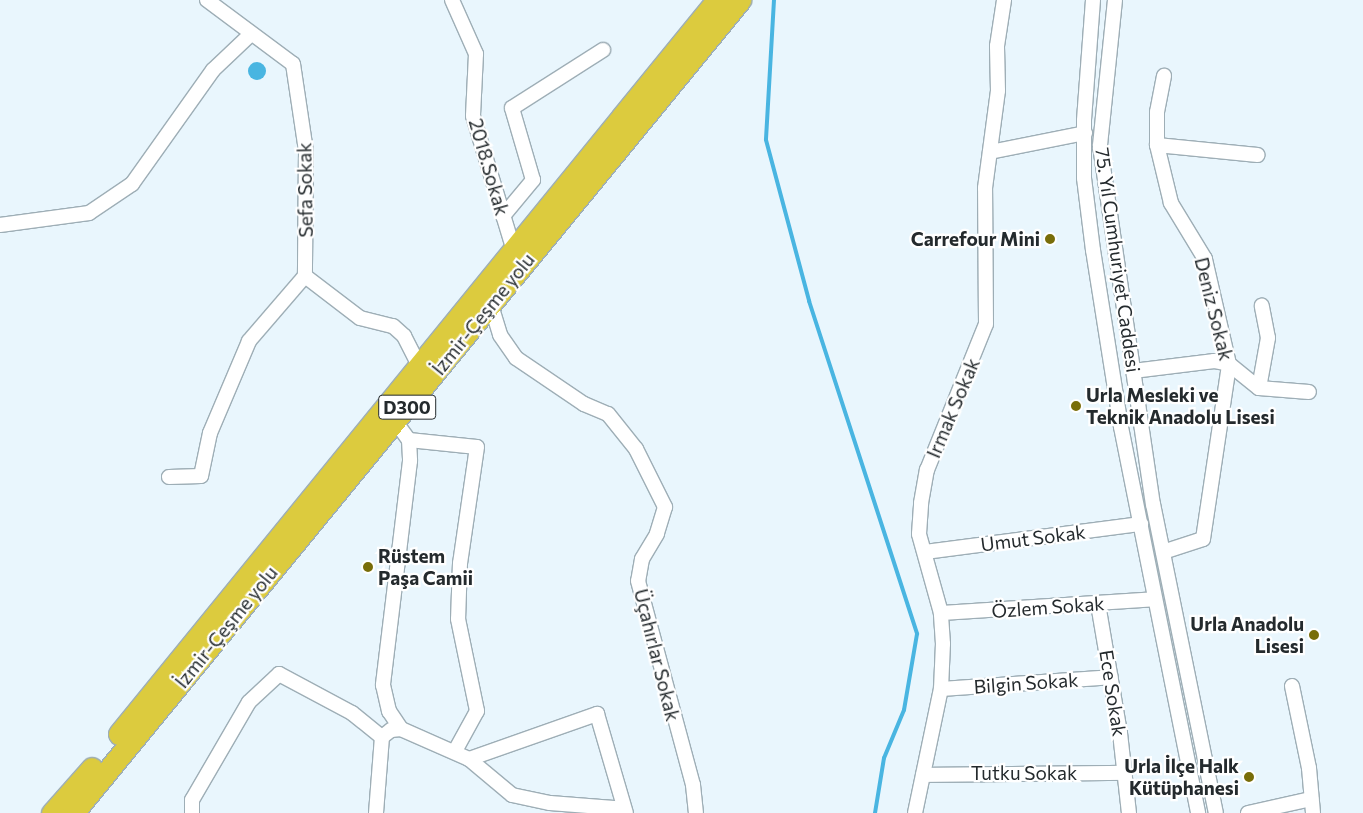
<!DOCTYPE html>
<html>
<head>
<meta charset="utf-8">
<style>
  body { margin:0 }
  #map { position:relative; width:1363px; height:813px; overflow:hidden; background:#e9f6fd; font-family:Commissioner,sans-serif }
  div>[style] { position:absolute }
  .water>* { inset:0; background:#49b5e1 }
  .round { border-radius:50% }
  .stream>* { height:4px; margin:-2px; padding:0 2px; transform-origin:2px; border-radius:2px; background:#49b5e1 }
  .roads { filter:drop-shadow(1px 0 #9eaeb6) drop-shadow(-1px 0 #9eaeb6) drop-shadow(0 1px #9eaeb6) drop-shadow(0 -1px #9eaeb6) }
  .minor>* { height:14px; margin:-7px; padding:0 7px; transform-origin:7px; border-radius:7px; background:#fff }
  .highway>* { height:21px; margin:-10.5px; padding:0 10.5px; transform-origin:10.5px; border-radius:10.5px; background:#dccb3e }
  .dots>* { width:14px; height:14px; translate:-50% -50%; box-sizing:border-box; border:2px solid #fff; border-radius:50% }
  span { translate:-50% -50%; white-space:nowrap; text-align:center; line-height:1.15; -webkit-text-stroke:4.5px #fff; paint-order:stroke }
  .shield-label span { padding:1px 4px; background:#fff; border:1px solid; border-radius:4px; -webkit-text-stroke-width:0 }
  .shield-label { font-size:18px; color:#242a2d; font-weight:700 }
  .street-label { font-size:19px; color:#242a2d }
  .poi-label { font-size:19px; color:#242a2d; font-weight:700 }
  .right { translate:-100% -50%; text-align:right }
  .left { translate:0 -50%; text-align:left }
</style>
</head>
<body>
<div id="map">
  <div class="water">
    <div class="round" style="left:248px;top:62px;width:18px;height:18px"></div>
  </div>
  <div class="stream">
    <div style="left:774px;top:0;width:140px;rotate:93.3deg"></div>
    <div style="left:766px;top:140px;width:167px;rotate:75deg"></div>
    <div style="left:809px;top:301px;width:350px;rotate:72deg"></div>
    <div style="left:917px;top:634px;width:77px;rotate:99.7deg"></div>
    <div style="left:904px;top:710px;width:52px;rotate:112.6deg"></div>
    <div style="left:884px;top:758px;width:56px;rotate:99.3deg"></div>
  </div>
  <div class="roads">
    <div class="minor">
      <div style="left:207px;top:0;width:107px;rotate:36.7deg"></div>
      <div style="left:293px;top:64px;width:88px;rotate:81.5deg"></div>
      <div style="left:306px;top:151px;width:125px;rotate:90.5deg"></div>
      <div style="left:305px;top:276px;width:69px;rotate:37.4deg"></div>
      <div style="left:360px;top:318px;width:34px;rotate:14deg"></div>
      <div style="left:393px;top:326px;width:15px;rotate:42deg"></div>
      <div style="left:404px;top:336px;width:30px;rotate:63deg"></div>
      <div style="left:452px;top:0;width:59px;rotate:66deg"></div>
      <div style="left:476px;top:54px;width:62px;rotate:92.8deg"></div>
      <div style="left:473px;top:116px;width:138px;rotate:73.1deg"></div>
      <div style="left:1093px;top:0;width:121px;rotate:94.3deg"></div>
      <div style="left:1084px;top:121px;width:57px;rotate:90deg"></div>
      <div style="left:1084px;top:178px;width:73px;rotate:82.9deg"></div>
      <div style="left:1093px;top:250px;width:179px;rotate:81deg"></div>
      <div style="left:1121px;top:427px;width:394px;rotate:78.7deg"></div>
      <div style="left:1115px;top:0;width:147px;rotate:95.9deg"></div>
      <div style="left:1100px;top:146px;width:362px;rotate:81.6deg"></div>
      <div style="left:1153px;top:504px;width:315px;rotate:78.5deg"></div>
      <div style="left:1157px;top:145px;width:101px;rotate:5.7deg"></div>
      <div style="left:990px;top:152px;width:97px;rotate:-11.3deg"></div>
      <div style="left:503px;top:216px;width:47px;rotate:-50.2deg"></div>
      <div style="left:533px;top:180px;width:75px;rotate:-106.3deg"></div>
      <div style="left:512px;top:108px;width:108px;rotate:-32.5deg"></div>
      <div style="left:0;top:225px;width:90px;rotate:-7.7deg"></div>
      <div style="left:89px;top:213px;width:52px;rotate:-34deg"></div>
      <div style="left:132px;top:184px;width:140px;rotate:-54.6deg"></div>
      <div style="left:213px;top:70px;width:52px;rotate:-43.5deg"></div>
      <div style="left:491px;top:305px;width:31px;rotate:73deg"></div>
      <div style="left:500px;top:335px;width:28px;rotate:55deg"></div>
      <div style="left:516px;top:358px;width:82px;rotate:34.1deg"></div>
      <div style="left:584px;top:404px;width:26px;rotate:23deg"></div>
      <div style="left:608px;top:414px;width:45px;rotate:51.3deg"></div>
      <div style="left:636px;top:449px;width:65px;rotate:63.4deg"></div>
      <div style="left:665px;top:507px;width:28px;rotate:107deg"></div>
      <div style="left:657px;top:534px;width:29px;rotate:121deg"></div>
      <div style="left:642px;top:559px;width:22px;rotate:100deg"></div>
      <div style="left:638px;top:581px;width:211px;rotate:74.9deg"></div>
      <div style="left:693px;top:785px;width:28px;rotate:84deg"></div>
      <div style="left:1133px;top:371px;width:82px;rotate:-7deg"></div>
      <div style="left:1214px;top:361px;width:15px;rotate:11deg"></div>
      <div style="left:1229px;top:364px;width:38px;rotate:39deg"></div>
      <div style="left:1259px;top:388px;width:50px;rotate:4.6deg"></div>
      <div style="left:1259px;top:388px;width:51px;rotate:-79.8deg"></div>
      <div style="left:1268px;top:338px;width:33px;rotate:-101deg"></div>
      <div style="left:395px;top:421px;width:24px;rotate:54deg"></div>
      <div style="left:409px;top:440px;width:21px;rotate:87deg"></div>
      <div style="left:410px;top:461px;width:226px;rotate:96.9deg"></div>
      <div style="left:383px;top:685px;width:27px;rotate:77deg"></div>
      <div style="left:389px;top:711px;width:22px;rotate:56deg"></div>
      <div style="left:401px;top:729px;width:74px;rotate:23.8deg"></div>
      <div style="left:469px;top:759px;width:56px;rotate:39.9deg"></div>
      <div style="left:512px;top:795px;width:39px;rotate:12deg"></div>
      <div style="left:550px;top:803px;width:64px;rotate:4.5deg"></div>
      <div style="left:614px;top:808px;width:10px;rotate:29deg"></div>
      <div style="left:409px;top:440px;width:68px;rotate:5.9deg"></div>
      <div style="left:477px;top:447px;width:117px;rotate:98.3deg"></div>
      <div style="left:460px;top:563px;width:56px;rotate:92deg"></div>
      <div style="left:458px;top:619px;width:94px;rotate:78.3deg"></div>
      <div style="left:477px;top:711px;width:46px;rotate:118.8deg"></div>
      <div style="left:169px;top:477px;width:32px;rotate:-2deg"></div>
      <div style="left:201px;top:476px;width:44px;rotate:-78.2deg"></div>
      <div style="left:210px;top:433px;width:100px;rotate:-67deg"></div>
      <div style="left:249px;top:341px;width:86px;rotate:-49.3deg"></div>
      <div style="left:925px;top:552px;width:218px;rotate:-7.4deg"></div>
      <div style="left:1163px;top:552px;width:42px;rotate:-18deg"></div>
      <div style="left:1203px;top:539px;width:177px;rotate:-81.5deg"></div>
      <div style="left:1229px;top:364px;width:108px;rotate:-102.9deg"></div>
      <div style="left:1205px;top:259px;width:66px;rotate:-121.3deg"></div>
      <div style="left:1171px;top:203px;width:60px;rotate:-103.6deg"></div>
      <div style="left:1157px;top:145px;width:33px;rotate:-90deg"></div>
      <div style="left:1157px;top:112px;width:37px;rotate:-79deg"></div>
      <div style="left:1098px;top:604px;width:131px;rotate:80.3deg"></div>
      <div style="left:1120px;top:733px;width:81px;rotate:83.6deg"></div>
      <div style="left:941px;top:613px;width:214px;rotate:-3.7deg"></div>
      <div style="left:1292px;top:686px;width:84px;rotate:78.3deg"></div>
      <div style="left:1309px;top:768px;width:45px;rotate:84.9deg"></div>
      <div style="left:941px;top:689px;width:170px;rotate:-4deg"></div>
      <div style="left:469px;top:759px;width:136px;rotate:-19.4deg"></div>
      <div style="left:597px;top:714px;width:103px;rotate:73.7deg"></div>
      <div style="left:923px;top:775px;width:202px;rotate:-0.6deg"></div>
      <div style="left:192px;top:813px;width:13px;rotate:-90deg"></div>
      <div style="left:192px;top:800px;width:113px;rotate:-59.8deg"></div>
      <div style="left:249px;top:702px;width:41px;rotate:-43deg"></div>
      <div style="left:279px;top:674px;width:83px;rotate:28.1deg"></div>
      <div style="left:352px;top:713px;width:38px;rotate:39deg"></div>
      <div style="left:382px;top:737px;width:11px;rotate:-38deg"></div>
      <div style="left:391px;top:730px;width:10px;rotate:-6deg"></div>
      <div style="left:376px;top:813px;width:76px;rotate:-85.5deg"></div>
      <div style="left:915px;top:813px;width:127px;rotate:-78.2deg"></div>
      <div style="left:941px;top:689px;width:45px;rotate:-87.5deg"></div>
      <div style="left:943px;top:644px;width:31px;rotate:-94deg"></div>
      <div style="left:941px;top:613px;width:82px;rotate:-105.6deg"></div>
      <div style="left:919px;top:534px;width:31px;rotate:-86deg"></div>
      <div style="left:921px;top:503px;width:34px;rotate:-80deg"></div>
      <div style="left:927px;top:470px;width:157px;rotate:-68deg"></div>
      <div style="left:986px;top:324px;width:136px;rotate:-90.4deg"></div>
      <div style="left:985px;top:188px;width:98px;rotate:-82.4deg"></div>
      <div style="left:998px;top:91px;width:45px;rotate:-91.3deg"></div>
      <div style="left:997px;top:46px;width:47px;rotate:-81.3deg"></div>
      <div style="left:1248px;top:813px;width:65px;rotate:-12.5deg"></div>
    </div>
    <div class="highway">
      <div style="left:119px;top:734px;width:947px;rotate:-50.83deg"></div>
      <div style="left:52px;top:813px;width:60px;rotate:-48.4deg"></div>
      <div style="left:73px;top:813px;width:1052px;rotate:-50.63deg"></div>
    </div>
  </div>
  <div class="dots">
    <div style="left:1050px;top:239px;background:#786d09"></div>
    <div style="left:1076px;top:406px;background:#786d09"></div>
    <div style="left:368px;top:567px;background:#786d09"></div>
    <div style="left:1314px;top:635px;background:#786d09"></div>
    <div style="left:1249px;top:777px;background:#786d09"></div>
  </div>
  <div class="shield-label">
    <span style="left:407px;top:407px">D300</span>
  </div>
  <div class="street-label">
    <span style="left:489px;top:167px;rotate:74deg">2018.Sokak</span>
    <span style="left:305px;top:190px;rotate:-91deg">Sefa Sokak</span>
    <span style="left:1118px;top:260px;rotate:82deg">75. Yıl Cumhuriyet Caddesi</span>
    <span style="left:1214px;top:309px;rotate:76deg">Deniz Sokak</span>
    <span style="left:483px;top:314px;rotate:-51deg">İzmir-Çeşme yolu</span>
    <span style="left:953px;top:408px;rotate:-67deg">Irmak Sokak</span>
    <span style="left:1033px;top:538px;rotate:-7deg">Umut Sokak</span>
    <span style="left:1048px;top:607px;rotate:-4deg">Özlem Sokak</span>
    <span style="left:226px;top:627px;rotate:-51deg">İzmir-Çeşme yolu</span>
    <span style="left:657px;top:655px;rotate:76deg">Üçahırlar Sokak</span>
    <span style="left:1026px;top:683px;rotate:-4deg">Bilgin Sokak</span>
    <span style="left:1113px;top:693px;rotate:81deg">Ece Sokak</span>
    <span style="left:1024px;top:773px">Tutku Sokak</span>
  </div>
  <div class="poi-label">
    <span class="right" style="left:1040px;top:239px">Carrefour Mini</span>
    <span class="left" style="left:1086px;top:406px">Urla Mesleki ve<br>Teknik Anadolu Lisesi</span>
    <span class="left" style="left:378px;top:567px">Rüstem<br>Paşa Camii</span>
    <span class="right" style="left:1304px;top:635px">Urla Anadolu<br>Lisesi</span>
    <span class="right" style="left:1239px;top:777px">Urla İlçe Halk<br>Kütüphanesi</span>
  </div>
</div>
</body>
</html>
